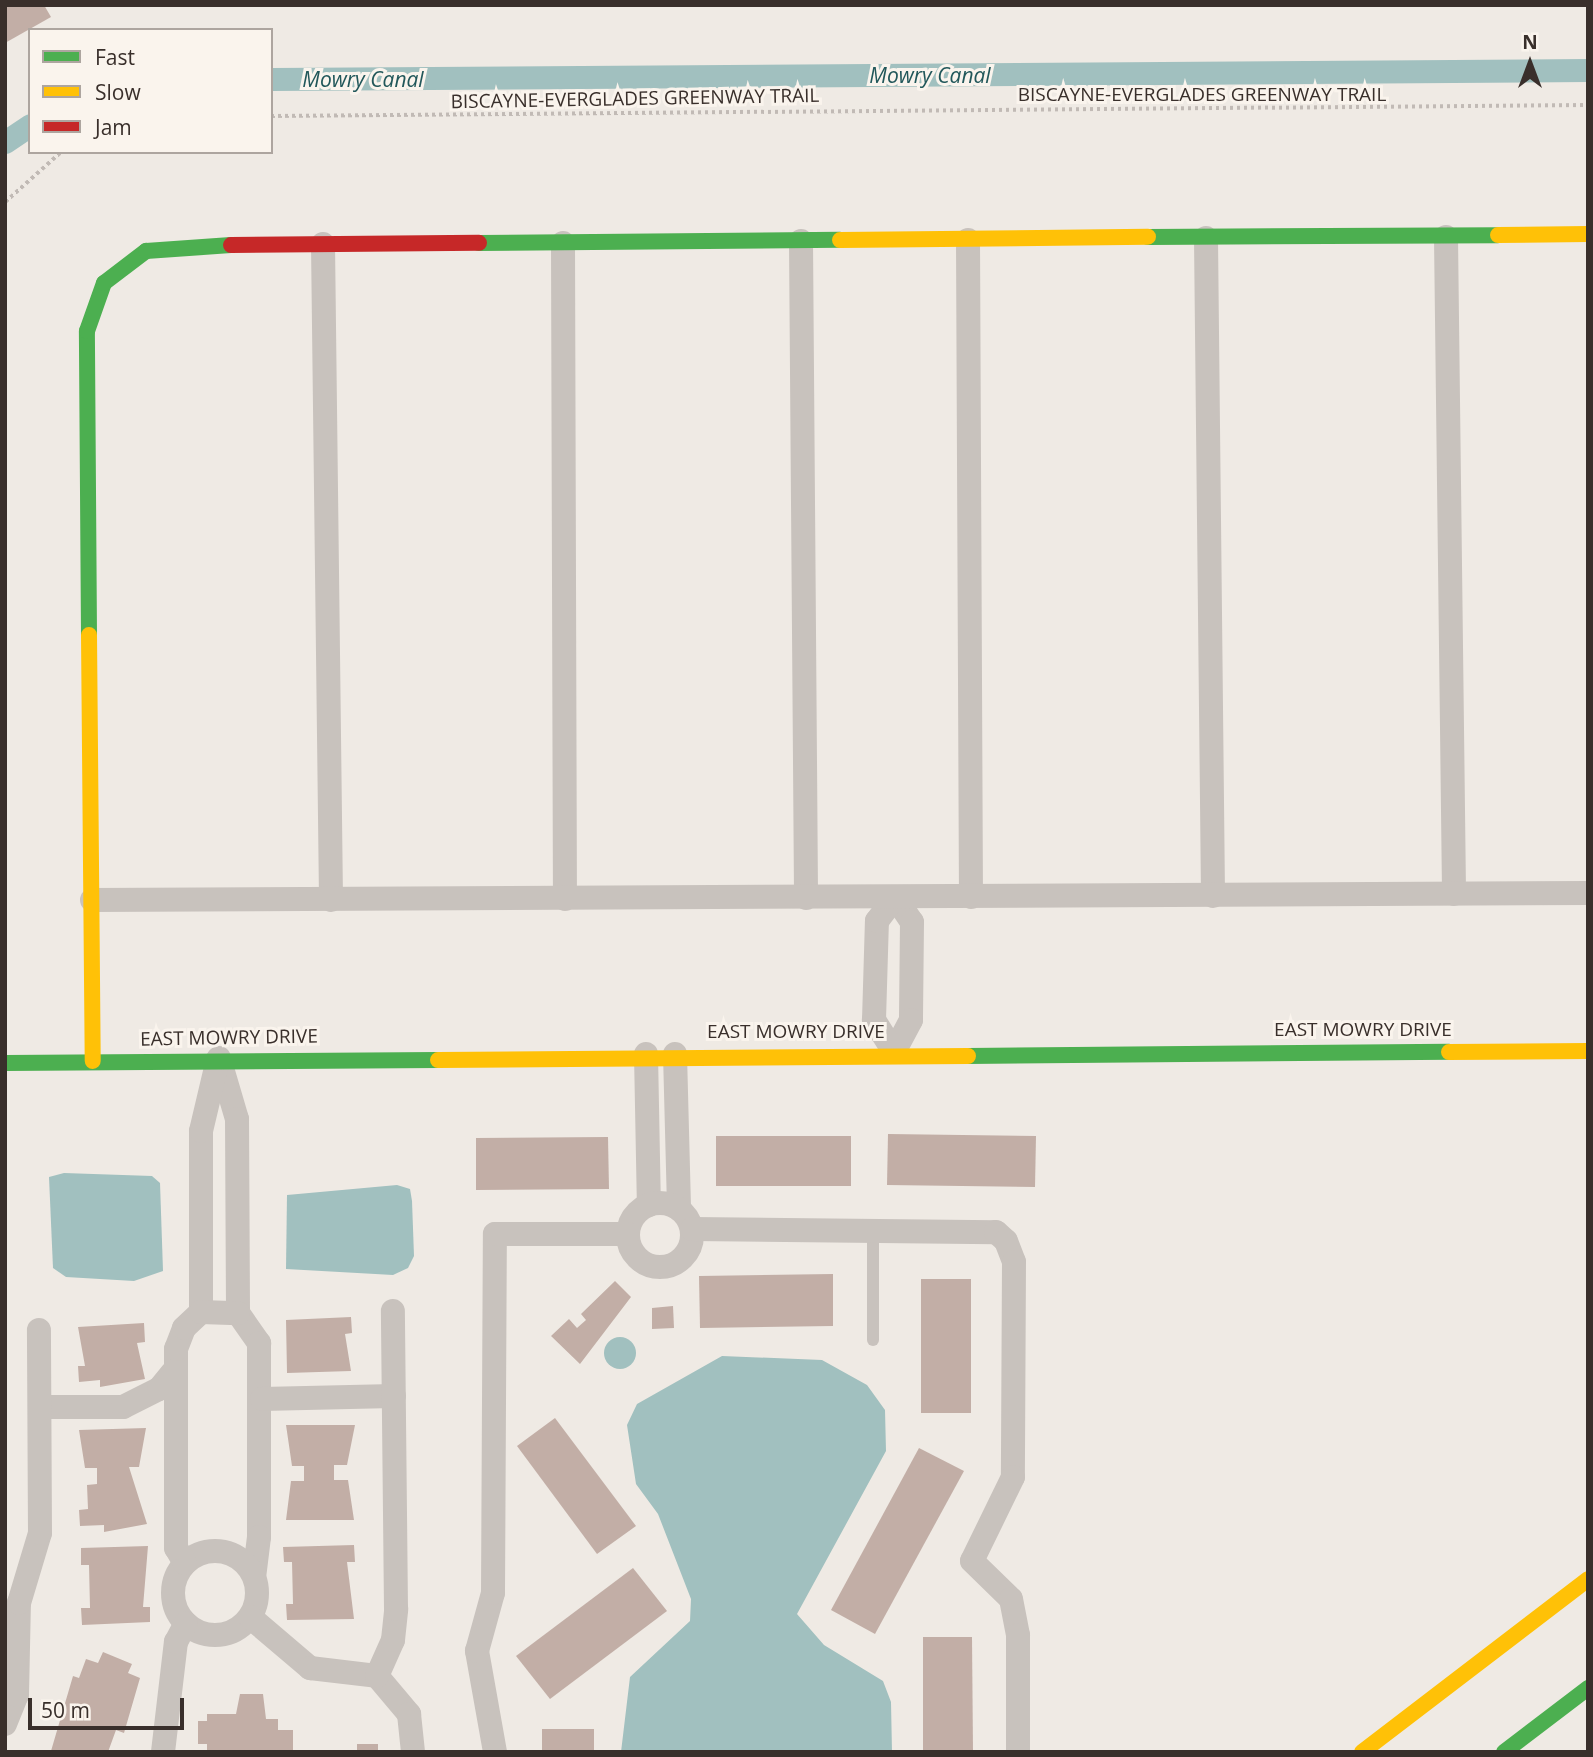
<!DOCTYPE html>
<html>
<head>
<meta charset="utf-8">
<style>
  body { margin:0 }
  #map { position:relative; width:1593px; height:1757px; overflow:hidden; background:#efeae4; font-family:"Open Sans",sans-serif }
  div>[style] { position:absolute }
  .water>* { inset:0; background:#a1c0bf }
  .round { border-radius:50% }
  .canal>* { height:23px; margin:-11.5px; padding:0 11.5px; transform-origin:11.5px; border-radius:11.5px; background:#a1c0bf }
  .building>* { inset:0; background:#c2aea6 }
  .path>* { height:3.5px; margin-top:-1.75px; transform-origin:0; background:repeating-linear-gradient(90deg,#c1bab5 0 3.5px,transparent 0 7px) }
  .lane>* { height:12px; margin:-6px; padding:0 6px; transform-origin:6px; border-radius:6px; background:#c8c2bd }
  .street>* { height:24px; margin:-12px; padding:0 12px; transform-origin:12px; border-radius:12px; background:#c8c2bd }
  .street>.ring { margin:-12px; padding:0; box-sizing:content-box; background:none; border:24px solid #c8c2bd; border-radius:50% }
  .fast>* { height:16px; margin:-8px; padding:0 8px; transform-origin:8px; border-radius:8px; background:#4caf50 }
  .slow>* { height:16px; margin:-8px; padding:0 8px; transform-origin:8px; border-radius:8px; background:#ffc107 }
  .jam>* { height:16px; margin:-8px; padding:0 8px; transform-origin:8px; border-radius:8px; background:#c62828 }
  span { translate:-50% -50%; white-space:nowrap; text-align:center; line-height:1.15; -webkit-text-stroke:6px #faf4ed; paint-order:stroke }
  .street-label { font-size:19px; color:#392f2b }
  .water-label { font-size:21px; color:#21575a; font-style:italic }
  .frame { position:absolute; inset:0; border:7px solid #392f2b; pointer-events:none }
  .legend { position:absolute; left:28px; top:28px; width:245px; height:126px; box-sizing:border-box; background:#faf4ed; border:2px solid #ada59f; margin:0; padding:9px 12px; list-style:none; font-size:21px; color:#392f2b }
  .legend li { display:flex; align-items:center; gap:14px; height:35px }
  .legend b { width:35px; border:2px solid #ada59f }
  .north { position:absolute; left:1495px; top:28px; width:70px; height:70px; -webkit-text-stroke:5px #faf4ed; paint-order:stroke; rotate:0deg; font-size:19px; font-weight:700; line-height:28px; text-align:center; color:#392f2b }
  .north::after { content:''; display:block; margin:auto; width:24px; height:32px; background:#392f2b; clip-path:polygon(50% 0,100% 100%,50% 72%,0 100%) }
  .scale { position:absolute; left:28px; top:1698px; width:156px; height:32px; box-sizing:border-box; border:4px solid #392f2b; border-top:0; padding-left:9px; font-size:21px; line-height:24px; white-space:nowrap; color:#392f2b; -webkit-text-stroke:5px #faf4ed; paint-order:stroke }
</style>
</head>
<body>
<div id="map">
  <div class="water">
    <div style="clip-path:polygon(64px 1173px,152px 1176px,160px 1183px,163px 1271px,134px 1281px,66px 1277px,53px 1268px,49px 1177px)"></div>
    <div style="clip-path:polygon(397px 1185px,410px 1189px,412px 1201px,414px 1256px,408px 1268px,393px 1275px,286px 1269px,287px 1195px)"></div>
    <div class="round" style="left:604px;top:1337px;width:32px;height:32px"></div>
    <div style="clip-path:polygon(722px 1356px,822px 1360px,867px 1385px,885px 1410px,886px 1451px,797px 1614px,824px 1645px,883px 1681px,891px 1702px,892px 1752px,621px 1752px,630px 1677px,690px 1621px,691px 1599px,658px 1514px,636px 1484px,627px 1425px,637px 1404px)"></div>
  </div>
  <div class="canal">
    <div style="left:271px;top:79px;width:1317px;rotate:-0.39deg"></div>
    <div style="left:5px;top:142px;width:30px;rotate:-34deg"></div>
  </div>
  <div class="building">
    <div style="clip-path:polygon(5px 5px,44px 5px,51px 17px,5px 43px)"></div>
    <div style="clip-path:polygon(888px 1134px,1036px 1136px,1035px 1187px,887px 1185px)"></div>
    <div style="clip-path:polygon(716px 1136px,851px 1136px,851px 1186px,716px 1186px)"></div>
    <div style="clip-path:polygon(608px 1137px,609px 1189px,476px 1190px,476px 1138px)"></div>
    <div style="clip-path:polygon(833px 1274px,833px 1326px,700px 1328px,699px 1276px)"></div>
    <div style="clip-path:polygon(921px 1279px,971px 1279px,971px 1413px,921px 1413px)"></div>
    <div style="clip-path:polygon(615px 1281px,631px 1297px,580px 1364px,551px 1336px,569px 1319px,577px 1328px,586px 1320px,581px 1314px)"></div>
    <div style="clip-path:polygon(673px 1306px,674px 1328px,652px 1329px,652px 1308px)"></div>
    <div style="clip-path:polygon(351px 1317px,352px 1333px,345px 1334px,351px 1371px,287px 1373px,286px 1320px)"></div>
    <div style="clip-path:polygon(144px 1323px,145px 1342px,137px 1343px,145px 1379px,100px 1387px,100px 1380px,79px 1382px,78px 1366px,85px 1366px,78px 1327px)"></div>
    <div style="clip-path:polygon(555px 1418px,636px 1526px,597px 1554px,517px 1446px)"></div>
    <div style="clip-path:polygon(286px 1425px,355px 1425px,347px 1465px,334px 1465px,334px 1480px,348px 1480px,354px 1520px,286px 1520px,291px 1481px,304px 1481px,304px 1466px,292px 1466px)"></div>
    <div style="clip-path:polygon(146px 1428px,139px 1467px,129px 1467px,147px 1524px,104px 1532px,104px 1525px,80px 1526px,79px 1510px,88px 1509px,87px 1485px,97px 1484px,97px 1468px,85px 1468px,79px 1430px)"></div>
    <div style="clip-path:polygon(919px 1448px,964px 1471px,875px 1634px,831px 1610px)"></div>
    <div style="clip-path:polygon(354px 1545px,355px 1562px,347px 1562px,354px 1619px,287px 1620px,286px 1604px,293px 1604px,292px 1562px,284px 1562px,283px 1547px)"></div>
    <div style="clip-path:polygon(148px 1546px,143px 1607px,150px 1607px,150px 1622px,82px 1625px,81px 1608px,90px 1608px,89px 1565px,81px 1565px,81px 1548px)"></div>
    <div style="clip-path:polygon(633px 1568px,667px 1611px,550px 1699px,516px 1656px)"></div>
    <div style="clip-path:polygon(923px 1637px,972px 1637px,973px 1752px,923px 1752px)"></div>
    <div style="clip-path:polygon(103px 1652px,132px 1664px,128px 1673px,140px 1678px,124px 1733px,116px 1730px,108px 1752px,43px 1752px,51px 1751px,73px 1676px,79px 1678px,86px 1659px,98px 1663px)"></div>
    <div style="clip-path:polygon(240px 1694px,263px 1694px,266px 1719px,278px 1719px,278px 1730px,293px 1730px,293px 1752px,207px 1752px,207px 1744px,198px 1744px,198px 1721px,207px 1721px,207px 1714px,236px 1714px)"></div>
    <div style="clip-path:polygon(542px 1729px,594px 1729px,594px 1752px,542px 1752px)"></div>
    <div style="clip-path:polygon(357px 1744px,378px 1744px,378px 1752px,357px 1752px)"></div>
  </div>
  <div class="path">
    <div style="left:271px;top:116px;width:1317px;rotate:-0.48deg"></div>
    <div style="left:5px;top:202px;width:75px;rotate:-41.8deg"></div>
  </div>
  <div class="lane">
    <div style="left:873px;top:1232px;width:108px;rotate:90deg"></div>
  </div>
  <div class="street">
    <div style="left:1446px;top:237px;width:657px;rotate:89.3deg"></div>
    <div style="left:1206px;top:238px;width:658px;rotate:89.39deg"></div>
    <div style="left:968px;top:240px;width:657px;rotate:89.74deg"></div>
    <div style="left:801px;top:241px;width:657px;rotate:89.56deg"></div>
    <div style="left:563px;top:243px;width:656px;rotate:89.83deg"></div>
    <div style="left:323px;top:244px;width:656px;rotate:89.3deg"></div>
    <div style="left:895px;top:897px;width:30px;rotate:56deg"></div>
    <div style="left:912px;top:922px;width:98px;rotate:90.6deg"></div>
    <div style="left:911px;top:1020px;width:36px;rotate:118deg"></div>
    <div style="left:894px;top:1052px;width:38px;rotate:-122deg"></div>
    <div style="left:874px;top:1020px;width:99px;rotate:-88.3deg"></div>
    <div style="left:877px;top:921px;width:30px;rotate:-53deg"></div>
    <div style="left:92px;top:900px;width:1496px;rotate:-0.27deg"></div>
    <div style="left:646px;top:1054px;width:151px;rotate:88.9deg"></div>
    <div style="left:675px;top:1054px;width:155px;rotate:88.5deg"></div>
    <div style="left:219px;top:1058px;width:64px;rotate:73.6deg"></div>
    <div style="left:237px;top:1119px;width:194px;rotate:89.7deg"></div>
    <div style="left:238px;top:1313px;width:37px;rotate:55deg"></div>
    <div style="left:259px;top:1343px;width:194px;rotate:90deg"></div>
    <div style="left:259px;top:1537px;width:38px;rotate:97deg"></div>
    <div class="ring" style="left:628px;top:1203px;width:40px;height:40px"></div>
    <div style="left:692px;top:1229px;width:304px;rotate:0.6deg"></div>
    <div style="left:996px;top:1232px;width:13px;rotate:42deg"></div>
    <div style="left:1006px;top:1241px;width:22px;rotate:69deg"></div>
    <div style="left:1014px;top:1262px;width:215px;rotate:90.3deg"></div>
    <div style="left:1013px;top:1477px;width:93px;rotate:116deg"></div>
    <div style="left:972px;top:1561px;width:54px;rotate:44.3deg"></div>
    <div style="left:1011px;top:1599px;width:37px;rotate:79deg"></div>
    <div style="left:1018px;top:1635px;width:117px;rotate:90deg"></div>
    <div style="left:201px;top:1312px;width:181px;rotate:-90deg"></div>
    <div style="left:201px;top:1131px;width:74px;rotate:-76.7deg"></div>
    <div style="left:262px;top:1399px;width:132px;rotate:-1.3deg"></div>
    <div style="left:40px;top:1407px;width:83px"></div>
    <div style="left:123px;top:1407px;width:40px;rotate:-26.6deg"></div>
    <div style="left:159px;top:1389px;width:21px;rotate:-51deg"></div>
    <div class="ring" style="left:173px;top:1551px;width:60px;height:60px"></div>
    <div style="left:185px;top:1563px;width:17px;rotate:-121deg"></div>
    <div style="left:176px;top:1548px;width:199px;rotate:-90deg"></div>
    <div style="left:176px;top:1349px;width:22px;rotate:-69deg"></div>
    <div style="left:184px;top:1328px;width:23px;rotate:-43deg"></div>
    <div style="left:201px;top:1312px;width:37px;rotate:2deg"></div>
    <div style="left:250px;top:1617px;width:79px;rotate:40.4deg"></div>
    <div style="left:310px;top:1668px;width:67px;rotate:6.8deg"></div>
    <div style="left:377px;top:1676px;width:50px;rotate:49.9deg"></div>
    <div style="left:409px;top:1714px;width:38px;rotate:84deg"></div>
    <div style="left:377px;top:1676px;width:39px;rotate:-66deg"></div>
    <div style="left:393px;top:1640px;width:31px;rotate:-84deg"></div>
    <div style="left:396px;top:1609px;width:298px;rotate:-90.6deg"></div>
    <div style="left:5px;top:1724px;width:31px;rotate:-68deg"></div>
    <div style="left:17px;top:1695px;width:92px;rotate:-88.8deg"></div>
    <div style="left:19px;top:1603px;width:73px;rotate:-73.3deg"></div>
    <div style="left:40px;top:1533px;width:203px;rotate:-90.3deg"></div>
    <div style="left:163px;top:1752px;width:111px;rotate:-83.3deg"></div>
    <div style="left:176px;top:1642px;width:21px;rotate:-62deg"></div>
    <div style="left:495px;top:1752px;width:103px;rotate:-100.1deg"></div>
    <div style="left:477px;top:1651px;width:60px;rotate:-74.6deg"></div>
    <div style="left:493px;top:1593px;width:359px;rotate:-89.7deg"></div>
    <div style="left:495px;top:1234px;width:133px"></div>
  </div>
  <div class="fast">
    <div style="left:1148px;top:237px;width:350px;rotate:-0.3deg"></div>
    <div style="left:479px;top:243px;width:361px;rotate:-0.5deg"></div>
    <div style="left:89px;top:635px;width:304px;rotate:-90.4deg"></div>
    <div style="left:87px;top:331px;width:51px;rotate:-70.5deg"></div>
    <div style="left:104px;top:283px;width:53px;rotate:-37.3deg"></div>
    <div style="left:146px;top:251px;width:85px;rotate:-4deg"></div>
    <div style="left:968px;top:1056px;width:481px;rotate:-0.5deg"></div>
    <div style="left:5px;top:1063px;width:433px;rotate:-0.4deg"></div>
    <div style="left:1504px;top:1752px;width:106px;rotate:-37.3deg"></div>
  </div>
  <div class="slow">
    <div style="left:1498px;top:235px;width:90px;rotate:-0.6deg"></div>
    <div style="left:840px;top:240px;width:308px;rotate:-0.6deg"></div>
    <div style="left:89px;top:635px;width:426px;rotate:89.5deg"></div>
    <div style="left:1449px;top:1052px;width:139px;rotate:-0.4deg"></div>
    <div style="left:438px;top:1060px;width:530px;rotate:-0.43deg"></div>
    <div style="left:1362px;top:1752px;width:285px;rotate:-37.4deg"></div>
  </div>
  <div class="jam">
    <div style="left:231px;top:245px;width:248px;rotate:-0.5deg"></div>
  </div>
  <div class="street-label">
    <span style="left:1202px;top:95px">BISCAYNE-EVERGLADES GREENWAY TRAIL</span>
    <span style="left:635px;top:99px;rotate:-1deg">BISCAYNE-EVERGLADES GREENWAY TRAIL</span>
    <span style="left:1363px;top:1030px">EAST MOWRY DRIVE</span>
    <span style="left:796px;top:1032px">EAST MOWRY DRIVE</span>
    <span style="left:229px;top:1038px;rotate:-1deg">EAST MOWRY DRIVE</span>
  </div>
  <div class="water-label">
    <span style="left:930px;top:75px">Mowry Canal</span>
    <span style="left:363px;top:79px">Mowry Canal</span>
  </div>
  <div class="frame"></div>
  <ul class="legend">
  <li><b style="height:9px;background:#4caf50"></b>Fast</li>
  <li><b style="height:9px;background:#ffc107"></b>Slow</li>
  <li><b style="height:9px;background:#c62828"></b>Jam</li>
  </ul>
  <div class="north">N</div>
  <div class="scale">50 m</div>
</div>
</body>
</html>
